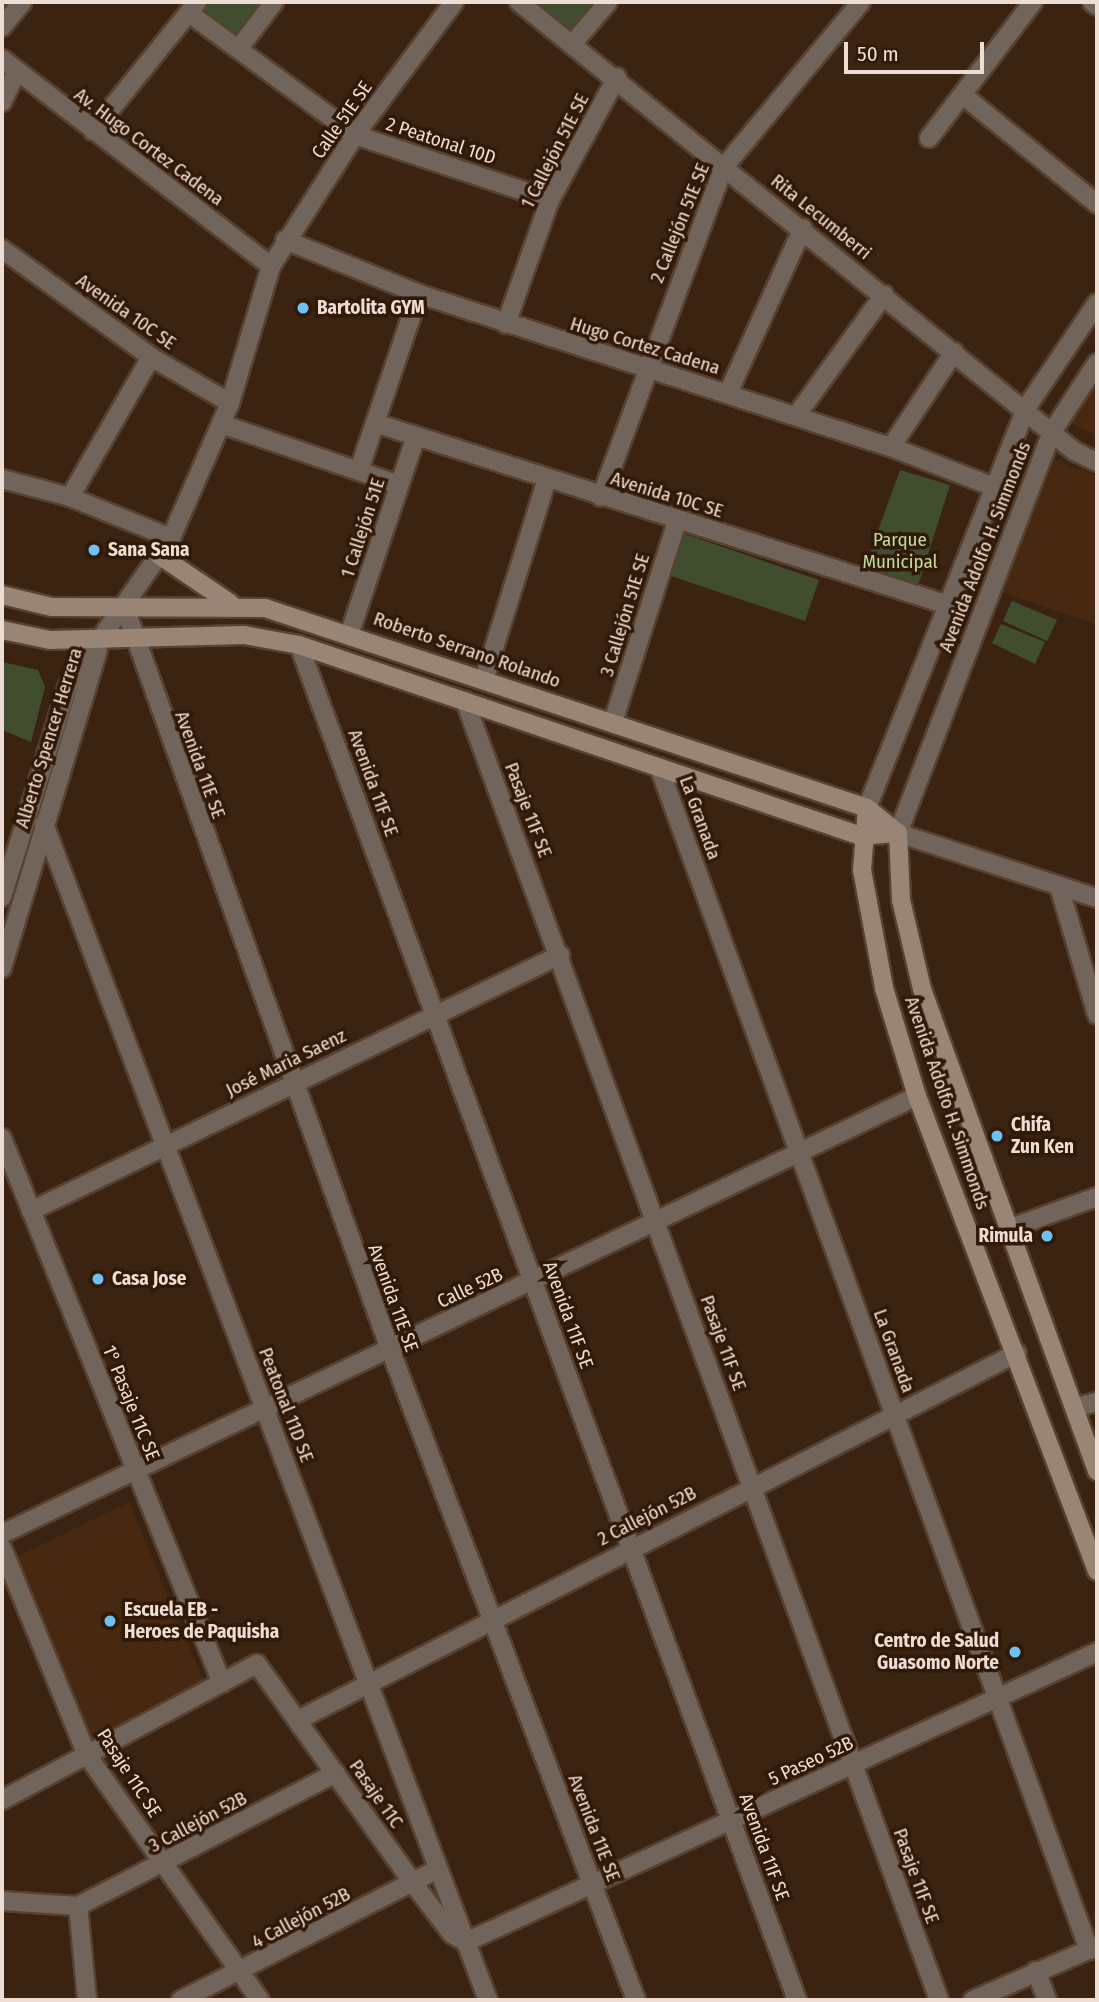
<!DOCTYPE html>
<html>
<head>
<meta charset="utf-8">
<style>
  body { margin:0 }
  #map { position:relative; width:1099px; height:2002px; overflow:hidden; background:#3b2311; font-family:"Fira Sans Condensed",sans-serif }
  div>[style] { position:absolute }
  .built>* { inset:0; background:#472811 }
  .green>* { inset:0; background:#404e2f }
  .roads { filter:drop-shadow(2px 0 #584130) drop-shadow(-2px 0 #584130) drop-shadow(0 2px #584130) drop-shadow(0 -2px #584130) }
  .minor>* { height:18px; margin:-9px; padding:0 9px; transform-origin:9px; border-radius:9px; background:#71645b }
  .tertiary>* { height:18px; margin:-9px; padding:0 9px; transform-origin:9px; border-radius:9px; background:#71645b }
  .secondary>* { height:18px; margin:-9px; padding:0 9px; transform-origin:9px; border-radius:9px; background:#998576 }
  .dots>* { width:19px; height:19px; translate:-50% -50%; box-sizing:border-box; border:4px solid #311907; border-radius:50% }
  span { translate:-50% -50%; white-space:nowrap; text-align:center; line-height:1.15; -webkit-text-stroke:7px #311907; paint-order:stroke }
  .street-label { font-size:19px; color:#eeddd2 }
  .poi-label { font-size:19px; color:#eeddd2; font-weight:700 }
  .left { translate:0 -50%; text-align:left }
  .right { translate:-100% -50%; text-align:right }
  .park-label { font-size:19px; color:#bddb9c }
  .frame { position:absolute; inset:0; border:4px solid #eeddd2; pointer-events:none }
  .scale { position:absolute; left:844px; top:42px; width:140px; height:32px; box-sizing:border-box; border:4px solid #eeddd2; border-top:0; padding-left:9px; font-size:21px; line-height:24px; white-space:nowrap; color:#eeddd2; -webkit-text-stroke:5px #311907; paint-order:stroke }
</style>
</head>
<body>
<div id="map">
  <div class="built">
    <div style="clip-path:polygon(1097px 377px,1097px 436px,1066px 421px)"></div>
    <div style="clip-path:polygon(1054px 459px,1097px 476px,1097px 625px,1002px 592px)"></div>
    <div style="clip-path:polygon(129px 1502px,205px 1684px,91px 1740px,14px 1558px)"></div>
  </div>
  <div class="green">
    <div style="clip-path:polygon(197px 2px,274px 2px,239px 48px,189px 13px)"></div>
    <div style="clip-path:polygon(534px 2px,602px 2px,575px 34px)"></div>
    <div style="clip-path:polygon(900px 470px,950px 485px,917px 589px,863px 572px)"></div>
    <div style="clip-path:polygon(685px 534px,819px 580px,805px 621px,668px 575px)"></div>
    <div style="clip-path:polygon(1012px 601px,1057px 620px,1047px 641px,1003px 621px)"></div>
    <div style="clip-path:polygon(1001px 624px,1045px 642px,1035px 664px,992px 643px)"></div>
    <div style="clip-path:polygon(2px 662px,38px 670px,45px 687px,31px 742px,2px 730px)"></div>
  </div>
  <div class="roads">
    <div class="minor">
      <div style="left:519px;top:2px;width:714px;rotate:38.97deg"></div>
      <div style="left:1074px;top:451px;width:25px;rotate:26deg"></div>
      <div style="left:189px;top:13px;width:206px;rotate:36.3deg"></div>
      <div style="left:355px;top:135px;width:206px;rotate:18.4deg"></div>
      <div style="left:2px;top:27px;width:32px;rotate:-51deg"></div>
      <div style="left:574px;top:42px;width:52px;rotate:-49.6deg"></div>
      <div style="left:239px;top:48px;width:58px;rotate:-52.7deg"></div>
      <div style="left:964px;top:96px;width:171px;rotate:39.1deg"></div>
      <div style="left:2px;top:102px;width:34px;rotate:-64deg"></div>
      <div style="left:93px;top:131px;width:166px;rotate:-51.1deg"></div>
      <div style="left:929px;top:138px;width:171px;rotate:-52.6deg"></div>
      <div style="left:285px;top:240px;width:144px;rotate:21.9deg"></div>
      <div style="left:419px;top:294px;width:496px;rotate:18deg"></div>
      <div style="left:891px;top:447px;width:110px;rotate:21.2deg"></div>
      <div style="left:2px;top:249px;width:184px;rotate:35.9deg"></div>
      <div style="left:151px;top:357px;width:91px;rotate:30.2deg"></div>
      <div style="left:506px;top:324px;width:132px;rotate:-70.5deg"></div>
      <div style="left:550px;top:200px;width:140px;rotate:-61.4deg"></div>
      <div style="left:728px;top:393px;width:181px;rotate:-65.6deg"></div>
      <div style="left:796px;top:416px;width:150px;rotate:-54deg"></div>
      <div style="left:375px;top:423px;width:601px;rotate:17.62deg"></div>
      <div style="left:221px;top:424px;width:188px;rotate:18.9deg"></div>
      <div style="left:891px;top:447px;width:114px;rotate:-56.4deg"></div>
      <div style="left:359px;top:470px;width:186px;rotate:-71.2deg"></div>
      <div style="left:2px;top:479px;width:70px;rotate:14.8deg"></div>
      <div style="left:70px;top:497px;width:109px;rotate:22.1deg"></div>
      <div style="left:70px;top:497px;width:162px;rotate:-59.9deg"></div>
      <div style="left:601px;top:497px;width:352px;rotate:-69.6deg"></div>
      <div style="left:724px;top:167px;width:214px;rotate:-50.3deg"></div>
      <div style="left:124px;top:605px;width:790px;rotate:70.33deg"></div>
      <div style="left:390px;top:1349px;width:696px;rotate:69.3deg"></div>
      <div style="left:350px;top:632px;width:207px;rotate:-71.4deg"></div>
      <div style="left:299px;top:645px;width:1444px;rotate:69.82deg"></div>
      <div style="left:484px;top:680px;width:211px;rotate:-72.6deg"></div>
      <div style="left:465px;top:701px;width:1383px;rotate:69.95deg"></div>
      <div style="left:613px;top:722px;width:211px;rotate:-72.3deg"></div>
      <div style="left:659px;top:767px;width:1259px;rotate:70.02deg"></div>
      <div style="left:44px;top:824px;width:1257px;rotate:69.32deg"></div>
      <div style="left:1059px;top:886px;width:134px;rotate:73.6deg"></div>
      <div style="left:2px;top:1138px;width:588px;rotate:68.02deg"></div>
      <div style="left:31px;top:1211px;width:588px;rotate:-25.82deg"></div>
      <div style="left:1008px;top:1229px;width:95px;rotate:-19.8deg"></div>
      <div style="left:1074px;top:1408px;width:24px;rotate:-15deg"></div>
      <div style="left:2px;top:1534px;width:1014px;rotate:-25.58deg"></div>
      <div style="left:2px;top:1548px;width:224px;rotate:67.7deg"></div>
      <div style="left:87px;top:1755px;width:300px;rotate:54.8deg"></div>
      <div style="left:298px;top:1720px;width:807px;rotate:-27.04deg"></div>
      <div style="left:2px;top:1800px;width:289px;rotate:-28.1deg"></div>
      <div style="left:257px;top:1664px;width:269px;rotate:54.5deg"></div>
      <div style="left:413px;top:1883px;width:64px;rotate:52.6deg"></div>
      <div style="left:452px;top:1934px;width:16px;rotate:30deg"></div>
      <div style="left:466px;top:1942px;width:694px;rotate:-24.68deg"></div>
      <div style="left:2px;top:1901px;width:76px;rotate:3.8deg"></div>
      <div style="left:78px;top:1906px;width:290px;rotate:-27.3deg"></div>
      <div style="left:78px;top:1906px;width:94px;rotate:84.5deg"></div>
      <div style="left:1036px;top:1971px;width:31px;rotate:69deg"></div>
      <div style="left:181px;top:2000px;width:288px;rotate:-27deg"></div>
      <div style="left:973px;top:2000px;width:135px;rotate:-23.5deg"></div>
    </div>
    <div class="tertiary">
      <div style="left:1092px;top:2px;width:6px;rotate:39deg"></div>
      <div style="left:2px;top:59px;width:339px;rotate:37.6deg"></div>
      <div style="left:1097px;top:363px;width:82px;rotate:123.1deg"></div>
      <div style="left:1052px;top:432px;width:430px;rotate:111deg"></div>
      <div style="left:898px;top:833px;width:209px;rotate:18.1deg"></div>
      <div style="left:867px;top:808px;width:430px;rotate:-68.3deg"></div>
      <div style="left:1026px;top:408px;width:127px;rotate:-55.9deg"></div>
      <div style="left:2px;top:897px;width:222px;rotate:-72.7deg"></div>
      <div style="left:68px;top:685px;width:179px;rotate:-55deg"></div>
      <div style="left:171px;top:538px;width:147px;rotate:-66.4deg"></div>
      <div style="left:230px;top:403px;width:143px;rotate:-73.3deg"></div>
      <div style="left:271px;top:266px;width:156px;rotate:-57.3deg"></div>
      <div style="left:355px;top:135px;width:166px;rotate:-53.3deg"></div>
      <div style="left:2px;top:968px;width:332px;rotate:-73.2deg"></div>
    </div>
    <div class="secondary">
      <div style="left:159px;top:555px;width:86px;rotate:34.1deg"></div>
      <div style="left:2px;top:595px;width:51px;rotate:13.5deg"></div>
      <div style="left:52px;top:607px;width:213px;rotate:0.3deg"></div>
      <div style="left:265px;top:608px;width:634px;rotate:18.38deg"></div>
      <div style="left:867px;top:808px;width:40px;rotate:39deg"></div>
      <div style="left:2px;top:630px;width:49px;rotate:11.8deg"></div>
      <div style="left:50px;top:640px;width:194px;rotate:-1.5deg"></div>
      <div style="left:244px;top:635px;width:56px;rotate:10.3deg"></div>
      <div style="left:299px;top:645px;width:594px;rotate:18.77deg"></div>
      <div style="left:861px;top:836px;width:37px;rotate:-5deg"></div>
      <div style="left:867px;top:808px;width:62px;rotate:94.6deg"></div>
      <div style="left:862px;top:870px;width:120px;rotate:79.4deg"></div>
      <div style="left:884px;top:988px;width:113px;rotate:73deg"></div>
      <div style="left:917px;top:1096px;width:508px;rotate:69.25deg"></div>
      <div style="left:898px;top:833px;width:67px;rotate:87.4deg"></div>
      <div style="left:901px;top:900px;width:91px;rotate:76.7deg"></div>
      <div style="left:922px;top:989px;width:513px;rotate:70.05deg"></div>
    </div>
  </div>
  <div class="dots">
    <div style="left:303px;top:308px;background:#6ec2f3"></div>
    <div style="left:94px;top:550px;background:#6ec2f3"></div>
    <div style="left:997px;top:1136px;background:#6ec2f3"></div>
    <div style="left:1047px;top:1236px;background:#6ec2f3"></div>
    <div style="left:98px;top:1279px;background:#6ec2f3"></div>
    <div style="left:110px;top:1621px;background:#6ec2f3"></div>
    <div style="left:1015px;top:1652px;background:#6ec2f3"></div>
  </div>
  <div class="street-label">
    <span style="left:342px;top:120px;rotate:-55deg">Calle 51E SE</span>
    <span style="left:441px;top:141px;rotate:18deg">2 Peatonal 10D</span>
    <span style="left:149px;top:147px;rotate:37deg">Av. Hugo Cortez Cadena</span>
    <span style="left:555px;top:151px;rotate:-63deg">1 Callejón 51E SE</span>
    <span style="left:821px;top:217px;rotate:39deg">Rita Lecumberri</span>
    <span style="left:680px;top:223px;rotate:-68deg">2 Callejón 51E SE</span>
    <span style="left:126px;top:312px;rotate:35deg">Avenida 10C SE</span>
    <span style="left:645px;top:346px;rotate:17deg">Hugo Cortez Cadena</span>
    <span style="left:667px;top:495px;rotate:17deg">Avenida 10C SE</span>
    <span style="left:363px;top:528px;rotate:-72deg">1 Callejón 51E</span>
    <span style="left:985px;top:547px;rotate:-69deg">Avenida Adolfo H. Simmonds</span>
    <span style="left:625px;top:615px;rotate:-73deg">3 Callejón 51E SE</span>
    <span style="left:467px;top:650px;rotate:19deg">Roberto Serrano Rolando</span>
    <span style="left:49px;top:738px;rotate:-73deg">Alberto Spencer Herrera</span>
    <span style="left:200px;top:765px;rotate:70deg">Avenida 11E SE</span>
    <span style="left:373px;top:783px;rotate:70deg">Avenida 11F SE</span>
    <span style="left:528px;top:810px;rotate:69deg">Pasaje 11F SE</span>
    <span style="left:700px;top:818px;rotate:70deg">La Granada</span>
    <span style="left:286px;top:1063px;rotate:-26deg">José Maria Saenz</span>
    <span style="left:947px;top:1103px;rotate:71deg">Avenida Adolfo H. Simmonds</span>
    <span style="left:470px;top:1288px;rotate:-25deg">Calle 52B</span>
    <span style="left:393px;top:1298px;rotate:70deg">Avenida 11E SE</span>
    <span style="left:568px;top:1315px;rotate:70deg">Avenida 11F SE</span>
    <span style="left:723px;top:1343px;rotate:70deg">Pasaje 11F SE</span>
    <span style="left:894px;top:1351px;rotate:70deg">La Granada</span>
    <span style="left:131px;top:1403px;rotate:68deg">1° Pasaje 11C SE</span>
    <span style="left:286px;top:1405px;rotate:69deg">Peatonal 11D SE</span>
    <span style="left:647px;top:1516px;rotate:-27deg">2 Callejón 52B</span>
    <span style="left:811px;top:1761px;rotate:-25deg">5 Paseo 52B</span>
    <span style="left:129px;top:1773px;rotate:57deg">Pasaje 11C SE</span>
    <span style="left:376px;top:1794px;rotate:55deg">Pasaje 11C</span>
    <span style="left:198px;top:1822px;rotate:-28deg">3 Callejón 52B</span>
    <span style="left:594px;top:1828px;rotate:69deg">Avenida 11E SE</span>
    <span style="left:764px;top:1847px;rotate:70deg">Avenida 11F SE</span>
    <span style="left:916px;top:1876px;rotate:70deg">Pasaje 11F SE</span>
    <span style="left:301px;top:1918px;rotate:-28deg">4 Callejón 52B</span>
  </div>
  <div class="poi-label">
    <span class="left" style="left:317px;top:308px">Bartolita GYM</span>
    <span class="left" style="left:108px;top:550px">Sana Sana</span>
    <span class="left" style="left:1011px;top:1136px">Chifa<br>Zun Ken</span>
    <span class="right" style="left:1033px;top:1236px">Rimula</span>
    <span class="left" style="left:112px;top:1279px">Casa Jose</span>
    <span class="left" style="left:124px;top:1621px">Escuela EB -<br>Heroes de Paquisha</span>
    <span class="right" style="left:999px;top:1652px">Centro de Salud<br>Guasomo Norte</span>
  </div>
  <div class="park-label">
    <span style="left:900px;top:551px">Parque<br>Municipal</span>
  </div>
  <div class="frame"></div>
  <div class="scale">50 m</div>
</div>
</body>
</html>
